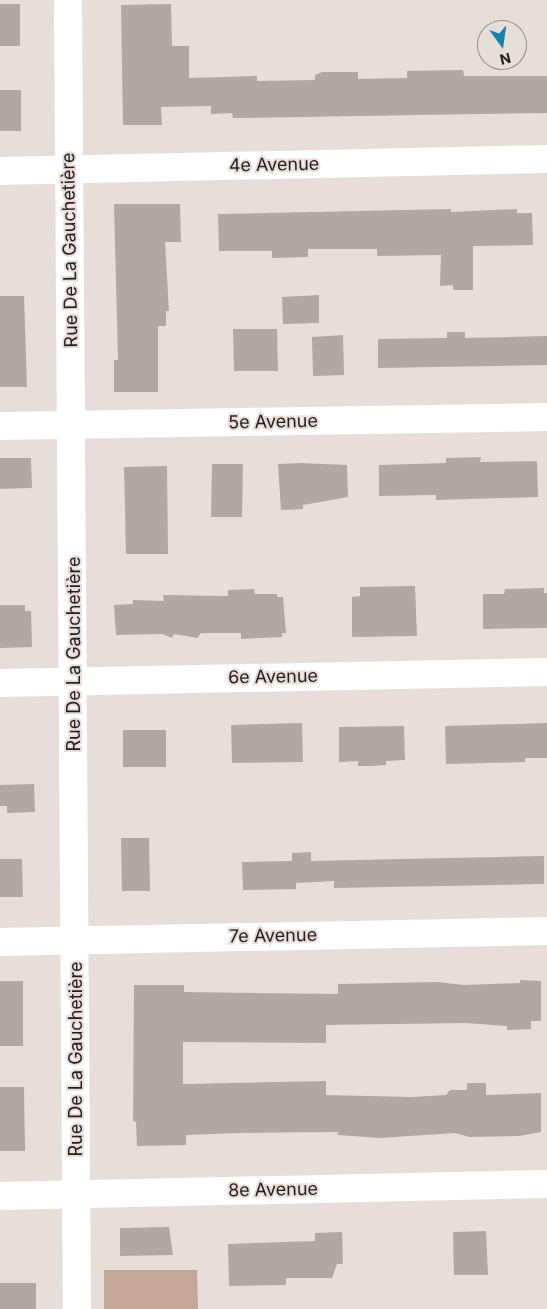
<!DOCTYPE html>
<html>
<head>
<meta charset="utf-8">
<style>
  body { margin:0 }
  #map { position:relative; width:547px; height:1309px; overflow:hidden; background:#e8ded9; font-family:Inter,sans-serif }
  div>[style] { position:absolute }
  .green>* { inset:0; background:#c3a797 }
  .building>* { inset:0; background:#b1a8a3 }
  .minor>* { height:28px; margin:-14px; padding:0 14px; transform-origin:14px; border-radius:14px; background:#fff }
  span { translate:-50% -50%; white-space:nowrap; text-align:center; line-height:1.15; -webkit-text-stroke:4px #e8ded9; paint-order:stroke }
  .street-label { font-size:18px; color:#221e1c }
  .north { position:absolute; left:477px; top:20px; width:50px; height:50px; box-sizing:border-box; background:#e8ded9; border:1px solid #99918d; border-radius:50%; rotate:166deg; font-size:14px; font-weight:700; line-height:20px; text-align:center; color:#221e1c }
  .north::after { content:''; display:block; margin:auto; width:18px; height:22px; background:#1a83ac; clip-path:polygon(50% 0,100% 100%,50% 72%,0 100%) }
</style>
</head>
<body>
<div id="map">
  <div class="green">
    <div style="clip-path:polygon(104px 1270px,197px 1270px,198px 1309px,104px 1309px)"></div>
  </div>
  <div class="building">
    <div style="clip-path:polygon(0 4px,20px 4px,20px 46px,0 46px)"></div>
    <div style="clip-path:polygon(171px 4px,172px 46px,189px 46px,189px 78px,257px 76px,257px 81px,315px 80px,315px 75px,322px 72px,358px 72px,358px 79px,407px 78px,407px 71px,463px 70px,464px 76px,547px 76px,547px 113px,233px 118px,232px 113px,211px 114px,211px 106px,161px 107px,162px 125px,123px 125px,121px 5px)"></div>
    <div style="clip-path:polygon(0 90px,21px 90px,21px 131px,0 131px)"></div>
    <div style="clip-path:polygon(114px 204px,180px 204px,181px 242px,165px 242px,169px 311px,166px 311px,166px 326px,158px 326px,158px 392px,114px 392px,114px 360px,118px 360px)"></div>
    <div style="clip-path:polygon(451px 209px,451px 212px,517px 209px,517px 213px,532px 213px,533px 245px,473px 246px,473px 290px,453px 290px,453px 285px,440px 286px,441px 255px,377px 256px,377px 249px,308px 249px,308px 257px,272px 258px,272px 251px,219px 251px,218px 214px)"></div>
    <div style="clip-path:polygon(319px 295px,319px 323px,283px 324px,282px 297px)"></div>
    <div style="clip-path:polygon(0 296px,24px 296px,27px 387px,0 387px)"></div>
    <div style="clip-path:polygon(233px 329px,277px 329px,278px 371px,234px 371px)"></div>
    <div style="clip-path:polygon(447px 332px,465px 332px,465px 338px,547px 336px,547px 365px,378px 368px,378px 339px,447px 338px)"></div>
    <div style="clip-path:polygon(343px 335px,344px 375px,313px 376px,312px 337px)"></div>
    <div style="clip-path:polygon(481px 457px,480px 462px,537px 461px,538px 497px,436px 500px,436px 495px,379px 496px,379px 465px,446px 463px,446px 458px)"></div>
    <div style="clip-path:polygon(0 458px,31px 458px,32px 488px,0 489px)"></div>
    <div style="clip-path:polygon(301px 463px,347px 465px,348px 497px,303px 505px,303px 509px,281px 510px,278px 464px)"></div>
    <div style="clip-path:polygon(212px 464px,243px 464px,242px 517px,211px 517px)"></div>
    <div style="clip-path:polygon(167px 466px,168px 554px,126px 554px,124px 467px)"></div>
    <div style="clip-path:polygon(415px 586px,417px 636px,352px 637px,352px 597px,360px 596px,360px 587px)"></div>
    <div style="clip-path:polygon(544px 588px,544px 593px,547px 593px,547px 628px,483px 629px,483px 594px,504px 594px,505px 589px)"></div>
    <div style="clip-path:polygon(254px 589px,255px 594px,277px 594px,277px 597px,283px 597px,286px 633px,282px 633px,282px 637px,241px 639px,241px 633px,201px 633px,197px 638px,174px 634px,172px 638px,162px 634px,116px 635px,114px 605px,133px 604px,133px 600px,164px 601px,163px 595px,228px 596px,228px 590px)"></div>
    <div style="clip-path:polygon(0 605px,25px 605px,25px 611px,31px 611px,32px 647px,0 648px)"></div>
    <div style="clip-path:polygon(302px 723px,303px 762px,232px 763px,231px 725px)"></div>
    <div style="clip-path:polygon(547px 723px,547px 758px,525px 758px,525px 762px,446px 764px,445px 726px)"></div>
    <div style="clip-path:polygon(404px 726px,405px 760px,386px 761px,386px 765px,372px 766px,358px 766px,358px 761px,339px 762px,339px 727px)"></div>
    <div style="clip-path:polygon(123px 730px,166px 730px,166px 767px,123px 767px)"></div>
    <div style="clip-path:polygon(34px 784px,35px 812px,7px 813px,7px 806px,0 806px,0 785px)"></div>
    <div style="clip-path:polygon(121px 838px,149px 838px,150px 891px,122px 891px)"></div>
    <div style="clip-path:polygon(311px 852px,311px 861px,544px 856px,544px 884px,334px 888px,334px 881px,296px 883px,296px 889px,243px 890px,242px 862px,292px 861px,292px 853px)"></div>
    <div style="clip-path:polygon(0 859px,22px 859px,23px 897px,0 897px)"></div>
    <div style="clip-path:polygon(520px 980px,541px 981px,541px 1021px,531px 1021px,531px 1029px,507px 1030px,507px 1026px,465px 1023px,326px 1025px,326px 1043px,183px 1042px,183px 1084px,326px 1081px,326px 1095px,412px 1097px,446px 1095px,450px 1090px,467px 1090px,467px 1083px,486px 1083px,486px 1095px,541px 1093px,541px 1132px,519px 1136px,469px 1137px,455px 1133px,380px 1138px,337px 1135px,338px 1132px,238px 1133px,186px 1135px,186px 1145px,137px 1146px,136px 1122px,133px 1121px,134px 985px,184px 985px,184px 992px,338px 994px,338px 984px,437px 982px,464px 985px,520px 983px)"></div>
    <div style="clip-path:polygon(0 981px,23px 981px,23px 1046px,0 1046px)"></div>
    <div style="clip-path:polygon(0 1087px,24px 1087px,25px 1151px,0 1151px)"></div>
    <div style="clip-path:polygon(169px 1227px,173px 1255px,120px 1256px,120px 1228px)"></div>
    <div style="clip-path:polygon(486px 1231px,488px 1275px,454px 1275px,453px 1232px)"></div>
    <div style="clip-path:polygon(342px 1232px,343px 1264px,337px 1264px,332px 1278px,286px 1278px,286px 1285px,229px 1286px,228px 1244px,315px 1241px,315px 1233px)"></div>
    <div style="clip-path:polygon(0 1283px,36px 1283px,36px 1309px,0 1309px)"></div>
  </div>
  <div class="minor">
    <div style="left:68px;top:0;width:1309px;rotate:89.61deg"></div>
    <div style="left:0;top:171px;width:547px;rotate:-1.26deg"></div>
    <div style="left:0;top:426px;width:547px;rotate:-0.94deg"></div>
    <div style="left:0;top:683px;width:547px;rotate:-1.15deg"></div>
    <div style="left:0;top:942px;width:547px;rotate:-1.15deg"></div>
    <div style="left:0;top:1196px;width:547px;rotate:-1.26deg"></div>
  </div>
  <div class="street-label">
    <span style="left:274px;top:165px;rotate:-1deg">4e Avenue</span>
    <span style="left:70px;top:250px;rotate:-91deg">Rue De La Gauchetière</span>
    <span style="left:273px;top:422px;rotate:-1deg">5e Avenue</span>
    <span style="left:74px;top:654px;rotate:-90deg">Rue De La Gauchetière</span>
    <span style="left:273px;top:677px;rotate:-1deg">6e Avenue</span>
    <span style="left:273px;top:936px;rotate:-1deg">7e Avenue</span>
    <span style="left:76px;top:1059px;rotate:-90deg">Rue De La Gauchetière</span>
    <span style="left:273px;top:1190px;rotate:-1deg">8e Avenue</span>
  </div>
  <div class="north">N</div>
</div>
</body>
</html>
